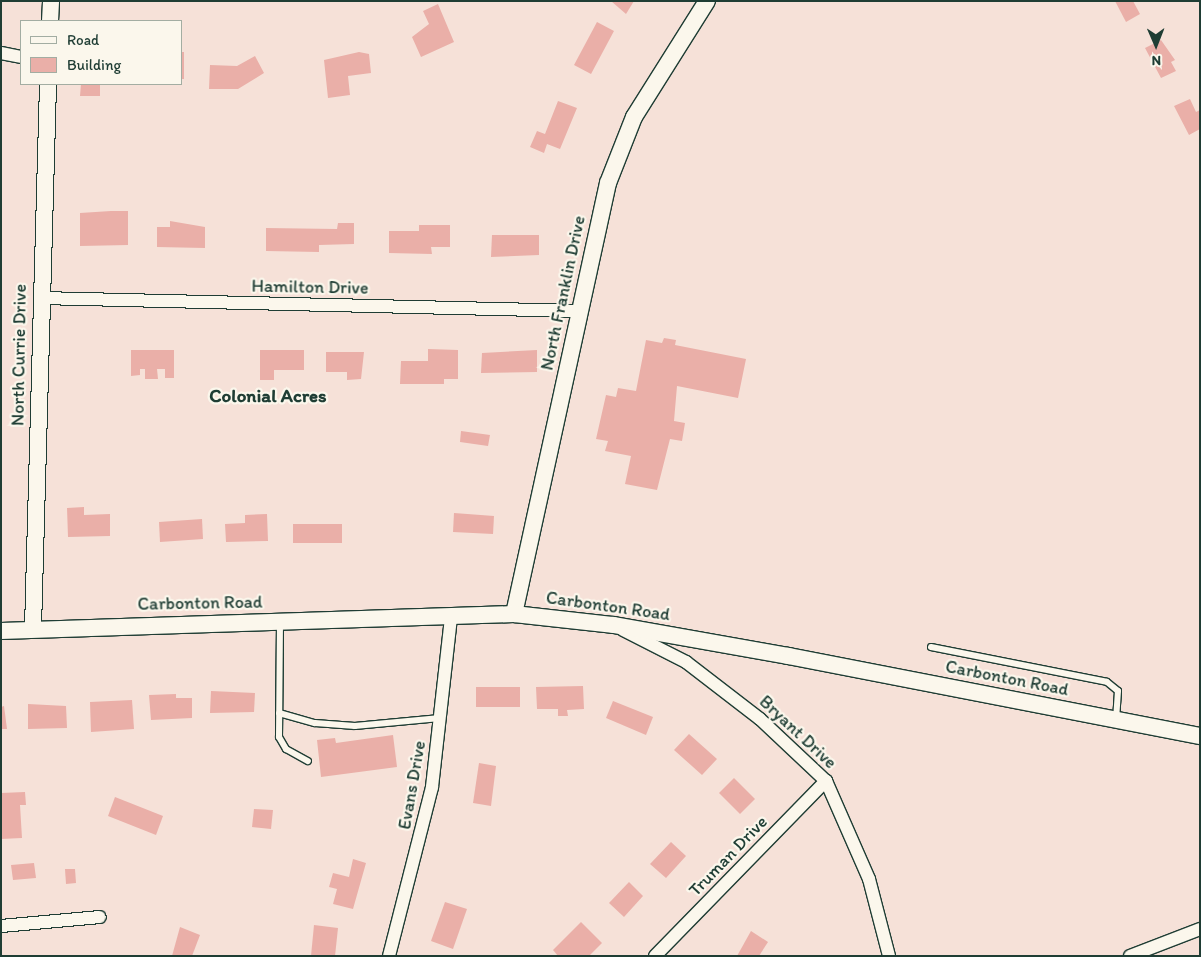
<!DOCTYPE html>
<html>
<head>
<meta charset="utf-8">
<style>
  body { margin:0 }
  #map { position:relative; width:1201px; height:957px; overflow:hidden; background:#f6e1d8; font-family:Itim,sans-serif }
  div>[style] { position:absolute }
  .building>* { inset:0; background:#eaafa8 }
  .roads { filter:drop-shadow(1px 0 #1f3d34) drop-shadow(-1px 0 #1f3d34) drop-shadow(0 1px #1f3d34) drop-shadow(0 -1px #1f3d34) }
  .service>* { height:6px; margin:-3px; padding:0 3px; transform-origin:3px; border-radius:3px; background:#fbf7ec }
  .minor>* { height:12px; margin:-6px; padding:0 6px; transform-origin:6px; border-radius:6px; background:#fbf7ec }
  .tertiary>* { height:16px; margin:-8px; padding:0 8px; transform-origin:8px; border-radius:8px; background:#fbf7ec }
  span { translate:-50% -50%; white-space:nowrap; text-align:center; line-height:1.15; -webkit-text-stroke:4.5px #fbf7ec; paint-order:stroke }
  .street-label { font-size:18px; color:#1f3d34 }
  .neighbourhood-label { font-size:19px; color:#1f3d34; font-weight:700 }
  .frame { position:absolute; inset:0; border:2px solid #1f3d34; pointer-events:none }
  .legend { position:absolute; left:20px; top:20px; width:162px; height:65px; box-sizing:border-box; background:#fbf7ec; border:1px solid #a3ada2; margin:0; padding:6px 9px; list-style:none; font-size:15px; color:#1f3d34 }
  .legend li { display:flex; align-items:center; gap:10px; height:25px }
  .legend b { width:25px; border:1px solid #a3ada2 }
  .north { position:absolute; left:1131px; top:20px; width:50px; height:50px; -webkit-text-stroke:4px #fbf7ec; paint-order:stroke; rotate:179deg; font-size:14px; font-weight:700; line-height:20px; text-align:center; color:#1f3d34 }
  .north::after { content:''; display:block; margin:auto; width:18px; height:22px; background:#1f3d34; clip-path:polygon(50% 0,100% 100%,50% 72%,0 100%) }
</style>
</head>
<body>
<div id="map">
  <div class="building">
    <div style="clip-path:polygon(611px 1px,634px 1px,626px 14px)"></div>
    <div style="clip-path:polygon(1115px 1px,1133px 1px,1140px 14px,1126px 22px)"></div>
    <div style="clip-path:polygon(438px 4px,454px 42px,421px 57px,412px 37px,429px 24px,423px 11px)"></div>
    <div style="clip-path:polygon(597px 22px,614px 31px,591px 74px,574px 65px)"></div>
    <div style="clip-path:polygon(1161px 40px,1175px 60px,1171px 62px,1176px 71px,1161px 78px,1145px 48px)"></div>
    <div style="clip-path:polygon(181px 52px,184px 52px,184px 79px,181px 79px)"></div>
    <div style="clip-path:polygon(359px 52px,369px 54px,371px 73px,348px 76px,350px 95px,328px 98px,324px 60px)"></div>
    <div style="clip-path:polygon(255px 56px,264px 73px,238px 89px,209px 89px,210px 65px,237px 66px)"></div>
    <div style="clip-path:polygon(81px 84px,100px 84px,100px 96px,80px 96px)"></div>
    <div style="clip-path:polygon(1190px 99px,1196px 112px,1200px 110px,1200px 129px,1189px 135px,1174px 106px)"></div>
    <div style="clip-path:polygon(558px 101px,577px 108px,560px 149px,547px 144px,544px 153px,530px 147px,537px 131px,545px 134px)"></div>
    <div style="clip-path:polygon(111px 211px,128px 211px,128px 245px,80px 246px,80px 213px)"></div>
    <div style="clip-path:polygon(170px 221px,205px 227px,205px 248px,157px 247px,157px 227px,170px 227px)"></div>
    <div style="clip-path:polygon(338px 223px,354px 223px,354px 244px,319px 245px,319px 252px,266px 251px,266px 228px,337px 229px)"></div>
    <div style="clip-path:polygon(419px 225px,450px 225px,450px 247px,431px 247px,432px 254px,389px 253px,389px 231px,419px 231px)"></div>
    <div style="clip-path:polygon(492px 235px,539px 235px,539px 255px,491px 257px)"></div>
    <div style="clip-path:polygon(664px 338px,676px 340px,675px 345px,746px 359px,738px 398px,677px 386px,674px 421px,685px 423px,682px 441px,670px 439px,657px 490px,625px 484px,631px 456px,605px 451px,608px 441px,596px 439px,606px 395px,616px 397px,618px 388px,636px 391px,646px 340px,662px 343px)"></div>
    <div style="clip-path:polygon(428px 349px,458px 350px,458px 379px,444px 379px,444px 384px,400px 384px,401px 361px,428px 361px)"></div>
    <div style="clip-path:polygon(131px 350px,174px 350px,174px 378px,165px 378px,165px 369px,157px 369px,158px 379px,145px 379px,145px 369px,140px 369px,140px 375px,131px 376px)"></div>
    <div style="clip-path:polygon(260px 350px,304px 350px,304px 370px,274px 370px,274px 380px,260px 380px)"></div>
    <div style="clip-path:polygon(537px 350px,537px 372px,481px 373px,482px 353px)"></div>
    <div style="clip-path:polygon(326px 352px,364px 352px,361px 379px,347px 380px,347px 372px,326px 372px)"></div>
    <div style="clip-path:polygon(461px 431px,490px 435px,488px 446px,460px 442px)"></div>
    <div style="clip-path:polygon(84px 507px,84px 515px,110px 514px,110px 536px,68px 537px,67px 508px)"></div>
    <div style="clip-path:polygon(454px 513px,494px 516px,493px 534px,453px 532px)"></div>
    <div style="clip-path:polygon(267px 514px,268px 541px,226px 542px,225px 524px,245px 523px,245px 515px)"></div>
    <div style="clip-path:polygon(202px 519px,203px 539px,160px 542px,159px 522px)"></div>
    <div style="clip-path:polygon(293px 524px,342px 524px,342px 543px,293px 543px)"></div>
    <div style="clip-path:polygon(583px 686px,584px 709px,567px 710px,568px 716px,558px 716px,558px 709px,537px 709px,536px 687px)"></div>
    <div style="clip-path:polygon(476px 687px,520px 687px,520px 707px,476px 707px)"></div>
    <div style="clip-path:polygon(211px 691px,255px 693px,254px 712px,210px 713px)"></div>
    <div style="clip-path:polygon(176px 694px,176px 698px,192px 698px,192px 718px,151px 720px,149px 695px)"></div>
    <div style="clip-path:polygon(132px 700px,134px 729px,91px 732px,90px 702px)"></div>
    <div style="clip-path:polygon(613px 701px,653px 717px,646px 735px,606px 718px)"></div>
    <div style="clip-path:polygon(28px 704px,66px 706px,67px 728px,28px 729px)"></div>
    <div style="clip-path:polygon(4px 706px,7px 729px,1px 729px,1px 707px)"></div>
    <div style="clip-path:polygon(689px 734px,717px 759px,702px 775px,674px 750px)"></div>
    <div style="clip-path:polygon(393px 735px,397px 767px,321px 777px,317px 740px,335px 738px,336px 743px)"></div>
    <div style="clip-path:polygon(479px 763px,496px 766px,491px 806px,473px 803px)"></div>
    <div style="clip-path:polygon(734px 778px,755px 799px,740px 814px,719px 793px)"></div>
    <div style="clip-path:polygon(25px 792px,26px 805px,20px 805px,22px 838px,1px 839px,1px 793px)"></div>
    <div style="clip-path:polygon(115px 797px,163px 816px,156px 835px,108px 816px)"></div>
    <div style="clip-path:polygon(254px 809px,273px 810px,271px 829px,252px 827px)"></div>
    <div style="clip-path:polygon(671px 842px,686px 856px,666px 878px,650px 864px)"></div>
    <div style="clip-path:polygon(353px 859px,366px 863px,353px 909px,333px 904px,337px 889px,329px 887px,333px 873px,349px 877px)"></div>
    <div style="clip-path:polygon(34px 863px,36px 878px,13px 880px,11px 865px)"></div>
    <div style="clip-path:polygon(65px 869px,75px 869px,76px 883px,66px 884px)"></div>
    <div style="clip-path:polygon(629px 882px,643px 896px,624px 917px,609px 903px)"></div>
    <div style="clip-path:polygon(445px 902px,467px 909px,453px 949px,431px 941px)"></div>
    <div style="clip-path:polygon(581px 922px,602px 943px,589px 956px,558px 956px,553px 950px)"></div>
    <div style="clip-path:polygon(314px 925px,338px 928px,335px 956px,311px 956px)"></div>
    <div style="clip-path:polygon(180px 927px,200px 935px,192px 956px,172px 956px)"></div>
    <div style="clip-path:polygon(751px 931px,768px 942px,759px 956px,737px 956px)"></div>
  </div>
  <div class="roads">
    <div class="service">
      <div style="left:280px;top:622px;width:115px;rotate:90.5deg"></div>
      <div style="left:279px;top:737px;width:14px;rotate:60deg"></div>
      <div style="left:286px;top:749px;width:25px;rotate:29deg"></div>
      <div style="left:931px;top:647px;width:179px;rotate:11.2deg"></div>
      <div style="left:1107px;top:682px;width:14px;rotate:39deg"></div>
      <div style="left:1118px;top:691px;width:27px;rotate:94deg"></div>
      <div style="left:279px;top:713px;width:37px;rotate:16deg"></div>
      <div style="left:315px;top:723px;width:40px;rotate:4.3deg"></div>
      <div style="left:355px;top:726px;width:85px;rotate:-5.4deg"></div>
    </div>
    <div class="minor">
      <div style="left:1px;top:53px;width:20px;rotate:11deg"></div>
      <div style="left:40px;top:298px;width:540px;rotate:1.38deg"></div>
      <div style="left:623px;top:630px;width:71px;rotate:26.9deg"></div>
      <div style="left:686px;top:662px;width:93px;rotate:37.6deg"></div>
      <div style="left:760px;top:719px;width:91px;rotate:43.2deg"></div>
      <div style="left:826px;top:781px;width:107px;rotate:66.3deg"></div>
      <div style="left:869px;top:879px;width:80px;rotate:75.4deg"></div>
      <div style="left:1px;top:926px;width:99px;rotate:-5.2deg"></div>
      <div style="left:389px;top:956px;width:174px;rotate:-75.7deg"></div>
      <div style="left:432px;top:787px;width:171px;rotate:-83.6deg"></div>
      <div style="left:655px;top:956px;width:245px;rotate:-45.7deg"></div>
      <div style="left:1130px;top:956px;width:75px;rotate:-21.1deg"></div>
    </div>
    <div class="tertiary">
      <div style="left:50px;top:21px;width:20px;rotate:-87deg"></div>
      <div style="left:514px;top:614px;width:441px;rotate:-77.7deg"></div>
      <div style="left:608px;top:183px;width:71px;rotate:-68.5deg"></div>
      <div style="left:634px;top:117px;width:137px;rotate:-57.8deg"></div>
      <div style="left:33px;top:628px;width:544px;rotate:-88.42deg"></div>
      <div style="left:1px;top:631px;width:513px;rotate:-1.9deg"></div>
      <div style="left:514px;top:614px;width:101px;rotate:6.3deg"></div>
      <div style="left:614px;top:625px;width:177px;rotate:10.1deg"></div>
      <div style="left:788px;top:656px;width:420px;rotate:11deg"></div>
    </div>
  </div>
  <div class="street-label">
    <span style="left:310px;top:287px;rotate:1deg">Hamilton Drive</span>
    <span style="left:563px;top:293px;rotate:-78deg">North Franklin Drive</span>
    <span style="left:19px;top:355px;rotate:-89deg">North Currie Drive</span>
    <span style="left:200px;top:603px;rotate:-1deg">Carbonton Road</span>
    <span style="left:608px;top:606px;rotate:8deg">Carbonton Road</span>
    <span style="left:1007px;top:678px;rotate:11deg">Carbonton Road</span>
    <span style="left:798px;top:732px;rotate:43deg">Bryant Drive</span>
    <span style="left:412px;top:785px;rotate:-80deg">Evans Drive</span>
    <span style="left:728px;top:856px;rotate:-46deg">Truman Drive</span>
  </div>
  <div class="neighbourhood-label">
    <span style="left:268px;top:396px">Colonial Acres</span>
  </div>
  <div class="frame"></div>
  <ul class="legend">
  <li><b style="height:6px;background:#fbf7ec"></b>Road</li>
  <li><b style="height:14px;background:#eaafa8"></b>Building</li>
  </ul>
  <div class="north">N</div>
</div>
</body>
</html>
